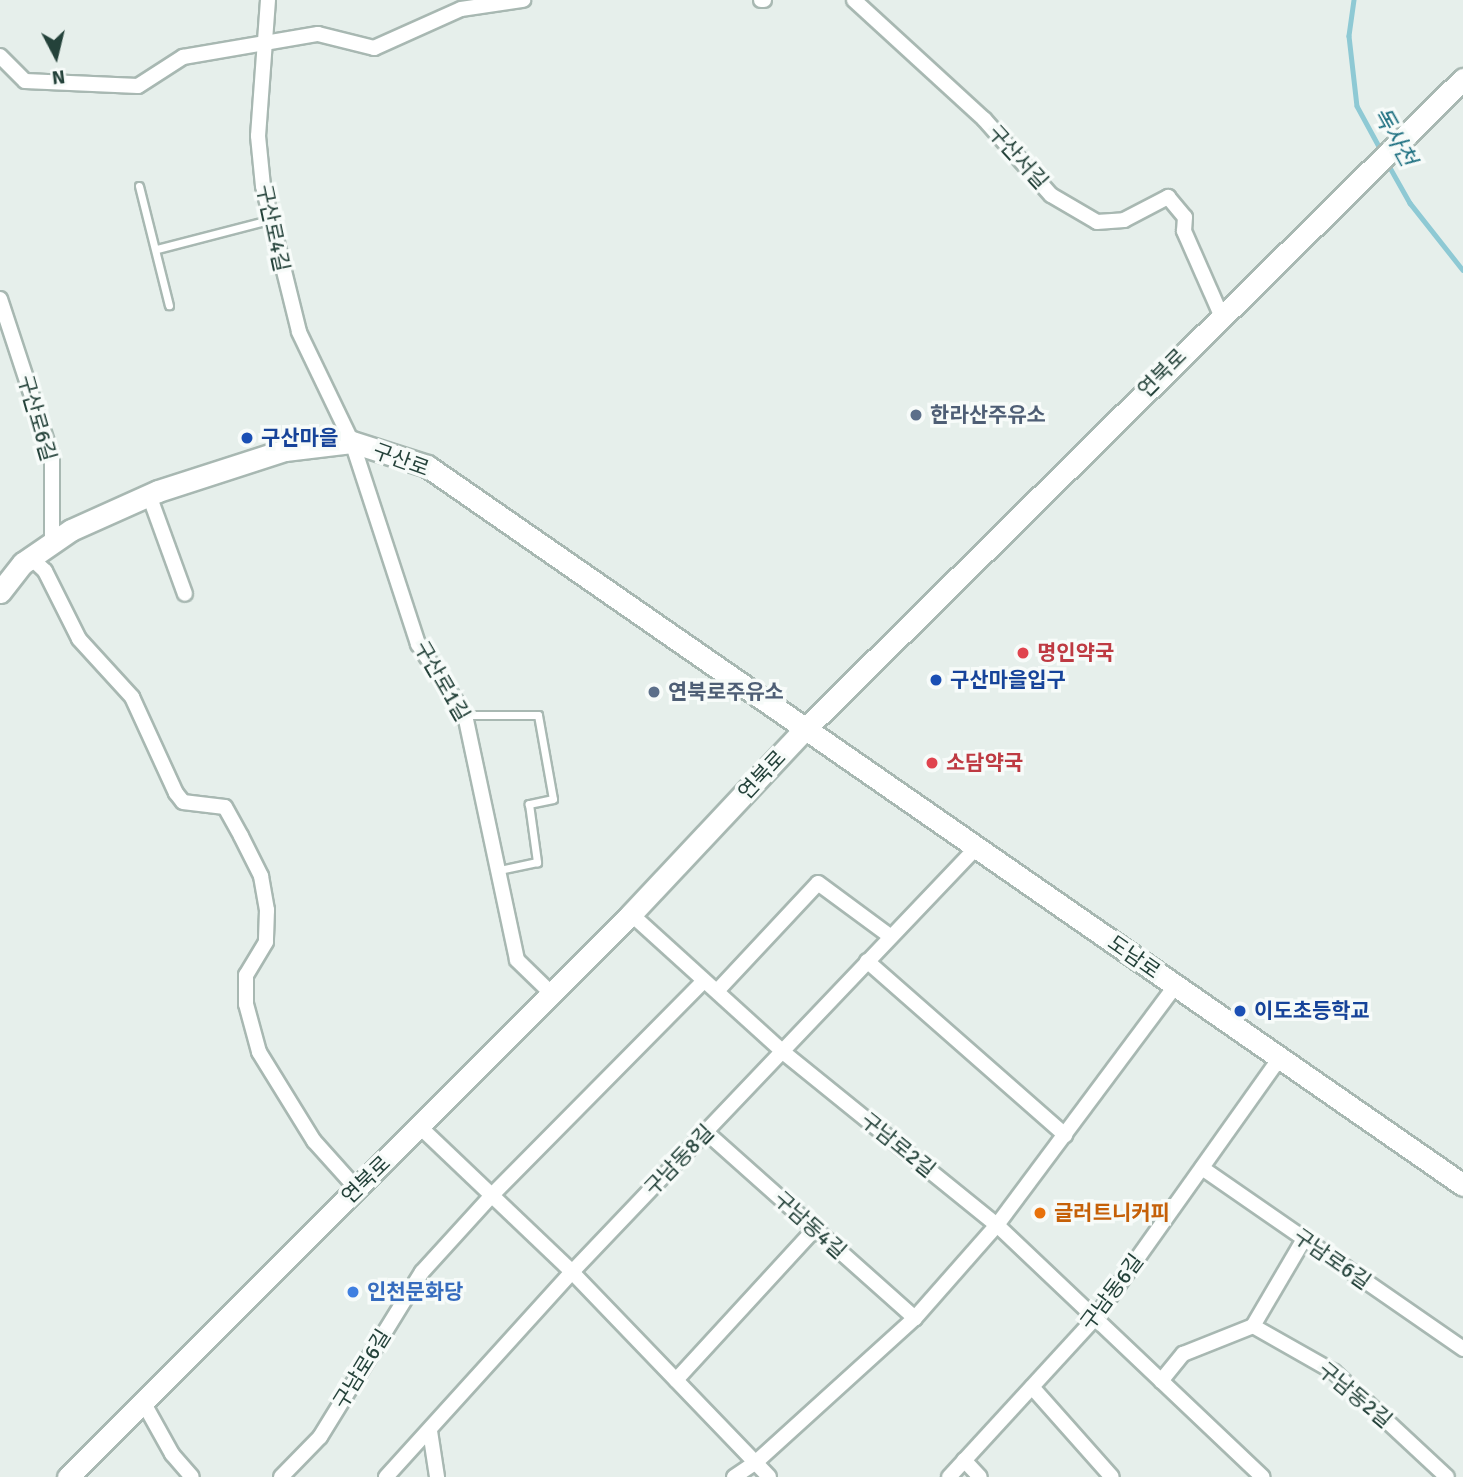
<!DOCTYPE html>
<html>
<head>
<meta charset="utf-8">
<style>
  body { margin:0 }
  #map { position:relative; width:1463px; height:1477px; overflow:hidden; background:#e6efeb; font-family:Signika,"Noto Sans KR",sans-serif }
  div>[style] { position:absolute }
  .stream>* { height:4.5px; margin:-2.25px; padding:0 2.25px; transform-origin:2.25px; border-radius:2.25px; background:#8ec9d4 }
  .roads { filter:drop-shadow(2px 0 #a8b8b2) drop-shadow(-2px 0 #a8b8b2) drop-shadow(0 2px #a8b8b2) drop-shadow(0 -2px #a8b8b2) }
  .service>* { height:7px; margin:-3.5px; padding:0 3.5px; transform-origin:3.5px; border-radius:3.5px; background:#fff }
  .minor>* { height:14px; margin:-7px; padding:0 7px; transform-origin:7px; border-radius:7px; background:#fff }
  .secondary>* { height:21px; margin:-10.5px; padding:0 10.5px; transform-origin:10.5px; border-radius:10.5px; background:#fff }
  .dots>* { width:19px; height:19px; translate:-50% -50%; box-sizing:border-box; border:4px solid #f7fbf9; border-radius:50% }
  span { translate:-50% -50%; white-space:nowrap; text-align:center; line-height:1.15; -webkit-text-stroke:7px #f7fbf9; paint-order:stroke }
  .street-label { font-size:21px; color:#24423a }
  .service-label { font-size:21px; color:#4e5e75; font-weight:700 }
  .left { translate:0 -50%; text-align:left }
  .transit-label { font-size:21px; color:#164399; font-weight:700 }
  .health-label { font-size:21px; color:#be3a42; font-weight:700 }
  .food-label { font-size:21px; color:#c56008; font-weight:700 }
  .shop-label { font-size:21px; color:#366cbe; font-weight:700 }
  .water-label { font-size:23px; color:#1c6f80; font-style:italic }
  .north { position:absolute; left:21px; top:21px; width:70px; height:70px; -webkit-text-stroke:5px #f7fbf9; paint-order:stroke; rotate:173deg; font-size:19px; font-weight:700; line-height:28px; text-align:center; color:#24423a }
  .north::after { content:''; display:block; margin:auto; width:24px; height:32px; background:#24423a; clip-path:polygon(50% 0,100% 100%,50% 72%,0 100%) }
</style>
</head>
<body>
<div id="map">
  <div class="stream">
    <div style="left:1354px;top:0;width:36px;rotate:98deg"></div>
    <div style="left:1349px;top:36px;width:70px;rotate:83.5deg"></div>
    <div style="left:1357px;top:106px;width:50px;rotate:61.4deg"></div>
    <div style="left:1388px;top:164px;width:45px;rotate:60.6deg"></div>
    <div style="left:1410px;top:203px;width:85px;rotate:51.7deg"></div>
  </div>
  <div class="roads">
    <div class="service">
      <div style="left:139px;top:186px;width:123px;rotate:75.9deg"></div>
      <div style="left:157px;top:249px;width:116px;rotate:-14.5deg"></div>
      <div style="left:465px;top:715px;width:73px"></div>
      <div style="left:538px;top:715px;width:85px;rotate:79.9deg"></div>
      <div style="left:553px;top:799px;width:25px;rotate:168deg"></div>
      <div style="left:529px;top:804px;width:59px;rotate:82.1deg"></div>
      <div style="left:537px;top:862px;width:39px;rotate:168deg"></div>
    </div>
    <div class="minor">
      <div style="left:268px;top:0;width:136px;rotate:94.2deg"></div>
      <div style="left:258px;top:136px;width:50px;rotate:84.3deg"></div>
      <div style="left:263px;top:186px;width:150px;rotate:76.1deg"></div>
      <div style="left:299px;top:332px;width:122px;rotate:64.3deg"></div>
      <div style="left:352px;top:442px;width:213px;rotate:71.9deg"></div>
      <div style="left:418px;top:644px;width:85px;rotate:56.5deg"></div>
      <div style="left:465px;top:715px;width:250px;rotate:78deg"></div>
      <div style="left:517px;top:960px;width:49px;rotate:44.2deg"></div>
      <div style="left:761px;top:0;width:3px"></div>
      <div style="left:854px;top:0;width:176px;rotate:42.5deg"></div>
      <div style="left:984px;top:119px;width:101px;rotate:48.6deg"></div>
      <div style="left:1051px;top:195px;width:53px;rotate:30.4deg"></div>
      <div style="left:1097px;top:222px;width:27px;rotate:-4deg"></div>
      <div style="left:1124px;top:220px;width:50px;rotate:-27.6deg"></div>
      <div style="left:1168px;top:197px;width:26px;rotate:50deg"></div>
      <div style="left:1185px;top:217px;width:14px;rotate:94deg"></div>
      <div style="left:1184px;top:231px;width:92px;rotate:66.2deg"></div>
      <div style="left:0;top:56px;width:35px;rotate:45deg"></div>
      <div style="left:25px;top:81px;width:113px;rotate:2.5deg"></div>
      <div style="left:138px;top:86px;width:54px;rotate:-32.8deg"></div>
      <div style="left:183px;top:57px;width:137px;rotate:-9.7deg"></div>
      <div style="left:318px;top:34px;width:58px;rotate:14deg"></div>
      <div style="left:374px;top:48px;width:95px;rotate:-24.1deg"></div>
      <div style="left:461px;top:9px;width:63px;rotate:-8.3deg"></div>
      <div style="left:0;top:299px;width:166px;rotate:71.8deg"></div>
      <div style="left:52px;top:457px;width:84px;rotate:90deg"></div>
      <div style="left:149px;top:495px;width:105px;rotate:70deg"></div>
      <div style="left:31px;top:558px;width:19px;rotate:43deg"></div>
      <div style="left:45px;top:571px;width:76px;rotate:63.4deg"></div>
      <div style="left:79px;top:639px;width:79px;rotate:47.6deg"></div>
      <div style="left:132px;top:697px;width:106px;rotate:65.4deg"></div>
      <div style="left:176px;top:793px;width:11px;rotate:52deg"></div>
      <div style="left:183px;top:802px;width:42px;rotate:6.8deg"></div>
      <div style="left:225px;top:807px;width:33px;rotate:61deg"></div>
      <div style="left:241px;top:836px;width:45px;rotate:63.4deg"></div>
      <div style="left:261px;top:876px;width:35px;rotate:80deg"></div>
      <div style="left:267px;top:910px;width:32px;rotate:92deg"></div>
      <div style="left:266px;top:942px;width:39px;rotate:121deg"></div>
      <div style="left:246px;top:975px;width:29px;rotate:90deg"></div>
      <div style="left:246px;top:1004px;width:50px;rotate:74.8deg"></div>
      <div style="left:259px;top:1052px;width:105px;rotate:58.3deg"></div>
      <div style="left:314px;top:1141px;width:64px;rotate:48.1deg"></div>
      <div style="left:631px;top:914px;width:205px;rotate:42.2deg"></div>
      <div style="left:783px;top:1052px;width:275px;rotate:39deg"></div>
      <div style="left:997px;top:1225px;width:366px;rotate:43.5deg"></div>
      <div style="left:867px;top:961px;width:264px;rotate:41.3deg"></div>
      <div style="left:718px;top:990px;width:146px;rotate:-46.9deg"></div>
      <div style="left:818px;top:883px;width:89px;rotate:36.4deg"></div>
      <div style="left:420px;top:1127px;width:210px;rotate:43.6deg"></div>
      <div style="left:572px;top:1272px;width:284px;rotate:46.1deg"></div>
      <div style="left:706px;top:1132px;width:280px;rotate:41.7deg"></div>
      <div style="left:1202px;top:1168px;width:318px;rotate:34.7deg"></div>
      <div style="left:1253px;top:1326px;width:93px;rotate:29.6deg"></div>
      <div style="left:1334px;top:1372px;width:154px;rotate:42.9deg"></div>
      <div style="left:676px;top:1380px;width:205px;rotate:-47.4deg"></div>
      <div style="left:1161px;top:1381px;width:35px;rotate:-51deg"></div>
      <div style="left:1183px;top:1354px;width:75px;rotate:-21.8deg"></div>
      <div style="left:1253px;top:1326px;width:101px;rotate:-59.6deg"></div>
      <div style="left:1032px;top:1387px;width:120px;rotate:48.4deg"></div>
      <div style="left:142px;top:1400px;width:62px;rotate:60.9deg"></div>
      <div style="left:172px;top:1454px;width:30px;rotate:49deg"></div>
      <div style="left:430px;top:1431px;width:47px;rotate:81.3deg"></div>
      <div style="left:964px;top:1460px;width:23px;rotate:47deg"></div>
      <div style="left:281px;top:1477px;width:56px;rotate:-45.7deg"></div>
      <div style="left:320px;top:1437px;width:194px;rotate:-58.3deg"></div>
      <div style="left:422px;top:1272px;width:105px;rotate:-47.7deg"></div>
      <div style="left:493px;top:1194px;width:298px;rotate:-45.3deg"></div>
      <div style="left:386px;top:1477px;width:277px;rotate:-47.8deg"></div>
      <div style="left:572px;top:1272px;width:586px;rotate:-46.38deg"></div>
      <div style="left:734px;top:1477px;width:25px;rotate:-34deg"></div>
      <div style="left:755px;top:1463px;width:216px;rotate:-42.2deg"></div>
      <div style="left:915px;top:1318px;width:124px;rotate:-48.6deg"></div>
      <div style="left:997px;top:1225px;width:298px;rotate:-53.3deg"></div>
      <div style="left:949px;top:1477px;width:216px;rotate:-47.4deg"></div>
      <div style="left:1095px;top:1318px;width:319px;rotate:-54.6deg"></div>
    </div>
    <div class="secondary">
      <div style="left:0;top:592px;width:37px;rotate:-52deg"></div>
      <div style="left:23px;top:563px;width:58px;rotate:-34.5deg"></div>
      <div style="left:71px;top:530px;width:95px;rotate:-24.1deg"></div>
      <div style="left:158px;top:491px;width:133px;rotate:-17.9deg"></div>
      <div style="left:285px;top:450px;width:67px;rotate:-6.8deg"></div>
      <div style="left:352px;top:442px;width:79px;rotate:17.7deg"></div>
      <div style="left:427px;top:466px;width:1261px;rotate:34.76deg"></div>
      <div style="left:68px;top:1477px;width:796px;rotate:-45deg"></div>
      <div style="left:631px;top:914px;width:254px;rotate:-46.8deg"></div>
      <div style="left:805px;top:729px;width:925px;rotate:-44.65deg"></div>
    </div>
  </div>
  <div class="dots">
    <div style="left:916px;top:415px;background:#5c6f8a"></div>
    <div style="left:247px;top:438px;background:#1a4fb4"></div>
    <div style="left:1023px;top:653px;background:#e0444e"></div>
    <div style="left:936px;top:680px;background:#1a4fb4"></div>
    <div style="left:654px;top:692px;background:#5c6f8a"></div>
    <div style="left:932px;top:763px;background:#e0444e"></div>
    <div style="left:1240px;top:1011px;background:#1a4fb4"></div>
    <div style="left:1040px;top:1213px;background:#e8710a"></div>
    <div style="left:353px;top:1292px;background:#3f7fe0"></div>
  </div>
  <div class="street-label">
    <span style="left:1018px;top:157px;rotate:48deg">구산서길</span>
    <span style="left:273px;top:228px;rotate:78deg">구산로4길</span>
    <span style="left:1162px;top:373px;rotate:-45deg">연북로</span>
    <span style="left:37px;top:418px;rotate:74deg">구산로6길</span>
    <span style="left:401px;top:460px;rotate:20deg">구산로</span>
    <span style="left:442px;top:681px;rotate:60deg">구산로1길</span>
    <span style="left:762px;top:775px;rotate:-47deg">연북로</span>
    <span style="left:1134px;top:957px;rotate:35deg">도남로</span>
    <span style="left:898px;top:1145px;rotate:39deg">구남로2길</span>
    <span style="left:679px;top:1160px;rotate:-46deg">구남동8길</span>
    <span style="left:366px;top:1180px;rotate:-44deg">연북로</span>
    <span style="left:810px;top:1225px;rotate:42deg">구남동4길</span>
    <span style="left:1332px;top:1259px;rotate:35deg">구남로6길</span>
    <span style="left:1112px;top:1292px;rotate:-53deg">구남동6길</span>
    <span style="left:362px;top:1369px;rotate:-58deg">구남로6길</span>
    <span style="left:1355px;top:1395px;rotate:40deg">구남동2길</span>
  </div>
  <div class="service-label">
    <span class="left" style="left:930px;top:415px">한라산주유소</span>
    <span class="left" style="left:668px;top:692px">연북로주유소</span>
  </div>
  <div class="transit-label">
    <span class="left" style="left:261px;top:438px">구산마을</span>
    <span class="left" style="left:950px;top:680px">구산마을입구</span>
    <span class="left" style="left:1254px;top:1011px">이도초등학교</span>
  </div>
  <div class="health-label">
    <span class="left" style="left:1037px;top:653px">명인약국</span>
    <span class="left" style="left:946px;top:763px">소담약국</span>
  </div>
  <div class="food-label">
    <span class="left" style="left:1054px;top:1213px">글러트니커피</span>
  </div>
  <div class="shop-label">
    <span class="left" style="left:367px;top:1292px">인천문화당</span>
  </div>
  <div class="water-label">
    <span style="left:1394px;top:137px;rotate:61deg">독사천</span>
  </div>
  <div class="north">N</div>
</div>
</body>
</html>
